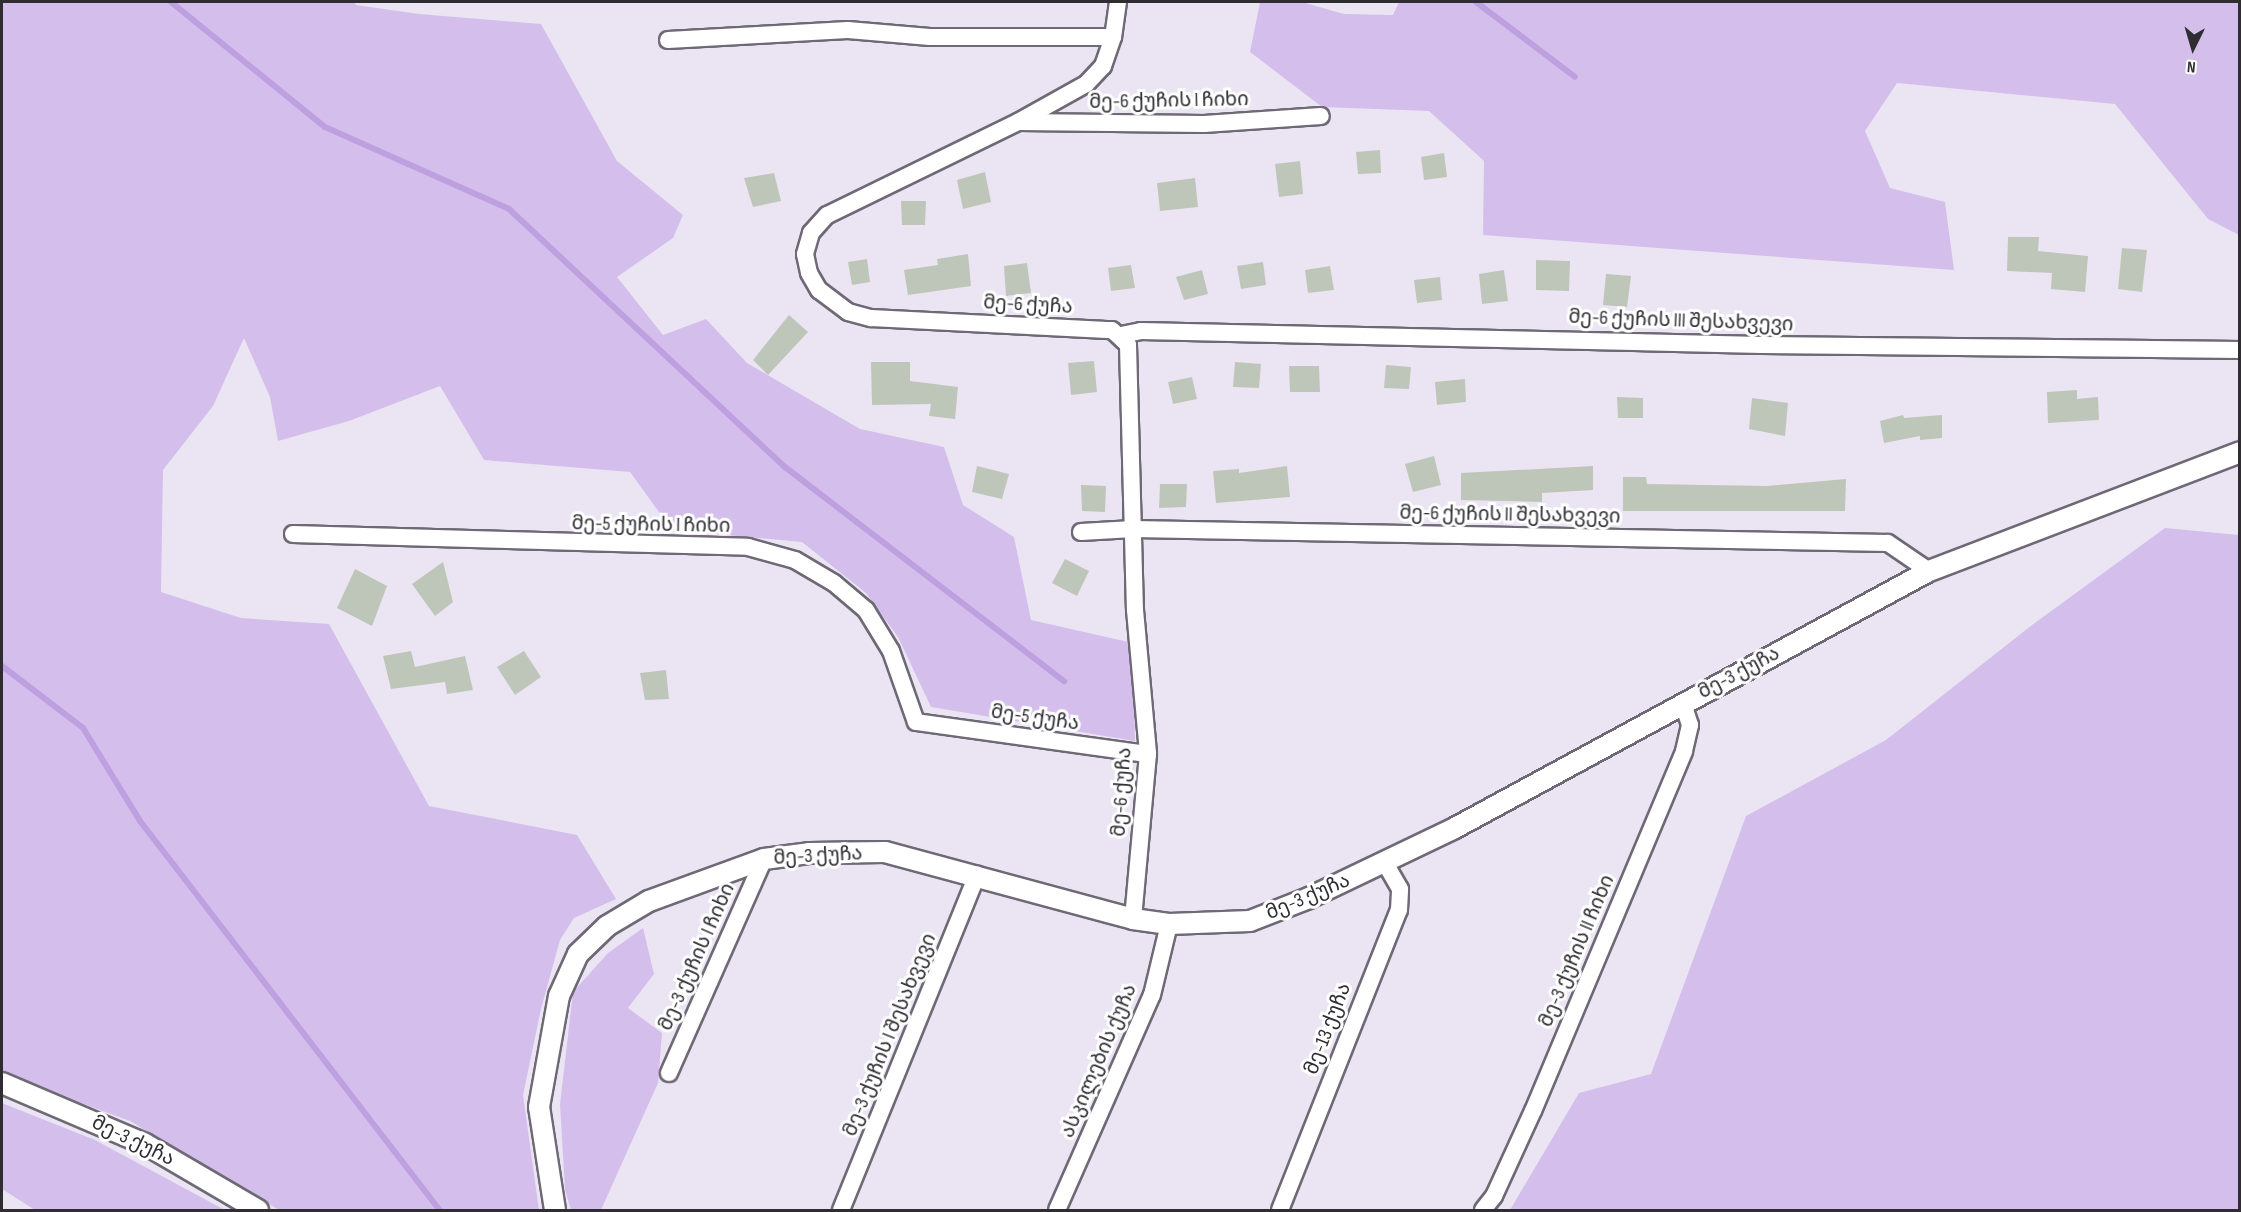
<!DOCTYPE html>
<html>
<head>
<meta charset="utf-8">
<style>
  body { margin:0 }
  #map { position:relative; width:2241px; height:1212px; overflow:hidden; background:#ebe5f3; font-family:"Sofia Sans Condensed","Noto Sans Georgian",sans-serif }
  div>[style] { position:absolute }
  .green>* { inset:0; background:#d4bfec }
  .stream>* { height:6px; margin:-3px; padding:0 3px; transform-origin:3px; border-radius:3px; background:#be9fdf }
  .building>* { inset:0; background:#bec6b9 }
  .roads { filter:drop-shadow(2px 0 #6e6975) drop-shadow(-2px 0 #6e6975) drop-shadow(0 2px #6e6975) drop-shadow(0 -2px #6e6975) }
  .minor>* { height:16px; margin:-8px; padding:0 8px; transform-origin:8px; border-radius:8px; background:#fff }
  .tertiary>* { height:20px; margin:-10px; padding:0 10px; transform-origin:10px; border-radius:10px; background:#fff }
  span { translate:-50% -50%; white-space:nowrap; text-align:center; line-height:1.15; -webkit-text-stroke:6px #fff; paint-order:stroke }
  .street-label { font-size:20px; color:#2f2d32 }
  .frame { position:absolute; inset:0; border:3px solid #2f2d32; pointer-events:none }
  .north { position:absolute; left:2163px; top:18px; width:60px; height:60px; -webkit-text-stroke:4px #fff; paint-order:stroke; rotate:185deg; font-size:16px; font-weight:700; line-height:24px; text-align:center; color:#2f2d32 }
  .north::after { content:''; display:block; margin:auto; width:21px; height:27px; background:#2f2d32; clip-path:polygon(50% 0,100% 100%,50% 72%,0 100%) }
</style>
</head>
<body>
<div id="map">
  <div class="green">
    <div style="clip-path:polygon(2px 2px,354px 2px,356px 5px,419px 14px,541px 24px,617px 161px,683px 215px,673px 238px,617px 277px,663px 335px,706px 319px,747px 363px,860px 429px,944px 447px,963px 505px,1014px 537px,1031px 620px,1133px 643px,1135px 741px,931px 707px,898px 637px,866px 593px,802px 542px,672px 530px,630px 472px,484px 460px,440px 386px,349px 421px,278px 441px,270px 397px,244px 338px,213px 406px,163px 470px,161px 592px,241px 618px,329px 624px,429px 806px,577px 835px,616px 899px,574px 918px,560px 940px,541px 1009px,523px 1095px,539px 1210px,279px 1210px,130px 1121px,2px 1074px)"></div>
    <div style="clip-path:polygon(1260px 2px,1302px 2px,1344px 14px,1393px 15px,1399px 2px,2239px 2px,2239px 235px,2208px 219px,2115px 104px,1897px 83px,1865px 131px,1890px 188px,1945px 202px,1954px 270px,1483px 235px,1484px 161px,1429px 111px,1322px 107px,1250px 52px)"></div>
    <div style="clip-path:polygon(2165px 528px,2239px 535px,2239px 1210px,1510px 1210px,1579px 1093px,1651px 1074px,1746px 816px,1886px 740px,2032px 625px)"></div>
    <div style="clip-path:polygon(643px 928px,654px 974px,628px 1008px,662px 1033px,658px 1083px,601px 1210px,571px 1210px,565px 1190px,560px 1104px,573px 992px,608px 953px)"></div>
    <div style="clip-path:polygon(2px 1103px,95px 1140px,225px 1210px,35px 1210px,2px 1189px)"></div>
  </div>
  <div class="stream">
    <div style="left:171px;top:2px;width:198px;rotate:39.1deg"></div>
    <div style="left:325px;top:127px;width:201px;rotate:24deg"></div>
    <div style="left:509px;top:209px;width:378px;rotate:43.1deg"></div>
    <div style="left:785px;top:467px;width:352px;rotate:37.5deg"></div>
    <div style="left:1476px;top:2px;width:124px;rotate:37.1deg"></div>
    <div style="left:2px;top:666px;width:102px;rotate:37.4deg"></div>
    <div style="left:83px;top:728px;width:109px;rotate:58.5deg"></div>
    <div style="left:140px;top:821px;width:491px;rotate:52.4deg"></div>
  </div>
  <div class="building">
    <div style="clip-path:polygon(1380px 150px,1381px 173px,1358px 174px,1356px 152px)"></div>
    <div style="clip-path:polygon(1444px 153px,1447px 177px,1424px 180px,1421px 157px)"></div>
    <div style="clip-path:polygon(1300px 161px,1303px 194px,1279px 197px,1275px 164px)"></div>
    <div style="clip-path:polygon(985px 172px,991px 202px,963px 209px,957px 180px)"></div>
    <div style="clip-path:polygon(774px 173px,781px 201px,753px 207px,744px 178px)"></div>
    <div style="clip-path:polygon(1195px 178px,1198px 207px,1160px 211px,1157px 183px)"></div>
    <div style="clip-path:polygon(901px 201px,926px 201px,925px 225px,902px 225px)"></div>
    <div style="clip-path:polygon(2008px 237px,2039px 237px,2038px 251px,2088px 256px,2085px 292px,2051px 289px,2052px 273px,2007px 271px)"></div>
    <div style="clip-path:polygon(2122px 248px,2147px 250px,2142px 292px,2118px 289px)"></div>
    <div style="clip-path:polygon(968px 254px,971px 286px,908px 295px,904px 270px,938px 265px,937px 259px)"></div>
    <div style="clip-path:polygon(867px 259px,870px 282px,852px 285px,848px 262px)"></div>
    <div style="clip-path:polygon(1536px 260px,1570px 261px,1569px 291px,1536px 290px)"></div>
    <div style="clip-path:polygon(1263px 262px,1266px 285px,1241px 289px,1237px 266px)"></div>
    <div style="clip-path:polygon(1027px 263px,1031px 293px,1006px 296px,1004px 266px)"></div>
    <div style="clip-path:polygon(1131px 265px,1135px 288px,1111px 291px,1108px 268px)"></div>
    <div style="clip-path:polygon(1330px 266px,1334px 290px,1308px 293px,1305px 270px)"></div>
    <div style="clip-path:polygon(1202px 270px,1208px 294px,1184px 300px,1176px 277px)"></div>
    <div style="clip-path:polygon(1504px 270px,1508px 301px,1482px 304px,1479px 274px)"></div>
    <div style="clip-path:polygon(1606px 274px,1631px 276px,1627px 307px,1603px 305px)"></div>
    <div style="clip-path:polygon(1440px 277px,1442px 300px,1417px 303px,1414px 280px)"></div>
    <div style="clip-path:polygon(789px 315px,808px 332px,768px 375px,753px 360px)"></div>
    <div style="clip-path:polygon(1094px 361px,1097px 392px,1071px 395px,1068px 363px)"></div>
    <div style="clip-path:polygon(871px 362px,910px 362px,910px 381px,958px 387px,955px 419px,929px 416px,931px 404px,872px 405px)"></div>
    <div style="clip-path:polygon(1235px 362px,1261px 364px,1259px 388px,1233px 387px)"></div>
    <div style="clip-path:polygon(1386px 365px,1411px 367px,1409px 389px,1384px 388px)"></div>
    <div style="clip-path:polygon(1289px 366px,1319px 366px,1320px 392px,1290px 392px)"></div>
    <div style="clip-path:polygon(1192px 377px,1197px 399px,1173px 404px,1168px 382px)"></div>
    <div style="clip-path:polygon(1465px 379px,1466px 402px,1437px 405px,1435px 382px)"></div>
    <div style="clip-path:polygon(2077px 390px,2077px 399px,2098px 397px,2099px 420px,2048px 423px,2047px 392px)"></div>
    <div style="clip-path:polygon(1617px 397px,1643px 398px,1643px 418px,1618px 418px)"></div>
    <div style="clip-path:polygon(1752px 398px,1788px 403px,1785px 436px,1749px 429px)"></div>
    <div style="clip-path:polygon(1903px 415px,1904px 418px,1942px 415px,1942px 438px,1920px 440px,1920px 436px,1884px 443px,1880px 421px)"></div>
    <div style="clip-path:polygon(1434px 456px,1441px 485px,1413px 492px,1405px 464px)"></div>
    <div style="clip-path:polygon(977px 466px,1009px 474px,1002px 499px,972px 492px)"></div>
    <div style="clip-path:polygon(1287px 466px,1290px 497px,1216px 503px,1213px 471px,1239px 469px,1239px 473px)"></div>
    <div style="clip-path:polygon(1593px 466px,1593px 490px,1542px 493px,1542px 502px,1461px 500px,1461px 473px)"></div>
    <div style="clip-path:polygon(1623px 477px,1646px 477px,1647px 484px,1767px 486px,1846px 479px,1845px 511px,1623px 511px)"></div>
    <div style="clip-path:polygon(1160px 484px,1187px 484px,1186px 507px,1159px 508px)"></div>
    <div style="clip-path:polygon(1081px 485px,1106px 486px,1105px 512px,1082px 511px)"></div>
    <div style="clip-path:polygon(1065px 559px,1089px 571px,1077px 596px,1052px 583px)"></div>
    <div style="clip-path:polygon(443px 562px,453px 602px,435px 616px,412px 584px)"></div>
    <div style="clip-path:polygon(355px 569px,387px 586px,372px 626px,337px 608px)"></div>
    <div style="clip-path:polygon(411px 651px,415px 667px,465px 656px,473px 690px,447px 694px,445px 682px,391px 689px,383px 656px)"></div>
    <div style="clip-path:polygon(524px 651px,541px 677px,515px 695px,497px 667px)"></div>
    <div style="clip-path:polygon(666px 670px,669px 699px,645px 700px,640px 673px)"></div>
  </div>
  <div class="roads">
    <div class="minor">
      <div style="left:1118px;top:2px;width:35px;rotate:98deg"></div>
      <div style="left:1113px;top:37px;width:31px;rotate:109deg"></div>
      <div style="left:1103px;top:66px;width:25px;rotate:133deg"></div>
      <div style="left:1086px;top:84px;width:78px;rotate:150.8deg"></div>
      <div style="left:1018px;top:122px;width:212px;rotate:154deg"></div>
      <div style="left:827px;top:215px;width:24px;rotate:132deg"></div>
      <div style="left:811px;top:233px;width:22px;rotate:106deg"></div>
      <div style="left:805px;top:254px;width:19px;rotate:78deg"></div>
      <div style="left:809px;top:273px;width:20px;rotate:60deg"></div>
      <div style="left:819px;top:290px;width:36px;rotate:37deg"></div>
      <div style="left:848px;top:312px;width:24px;rotate:15deg"></div>
      <div style="left:871px;top:318px;width:241px;rotate:2.9deg"></div>
      <div style="left:1112px;top:330px;width:22px;rotate:43deg"></div>
      <div style="left:1128px;top:345px;width:265px;rotate:88.5deg"></div>
      <div style="left:1135px;top:610px;width:145px;rotate:84.8deg"></div>
      <div style="left:1148px;top:754px;width:166px;rotate:95.2deg"></div>
      <div style="left:668px;top:40px;width:180px;rotate:-3.2deg"></div>
      <div style="left:848px;top:30px;width:82px;rotate:4.9deg"></div>
      <div style="left:930px;top:37px;width:183px"></div>
      <div style="left:1019px;top:122px;width:185px;rotate:0.6deg"></div>
      <div style="left:1204px;top:124px;width:117px;rotate:-3.9deg"></div>
      <div style="left:1121px;top:335px;width:20px;rotate:-11deg"></div>
      <div style="left:1141px;top:331px;width:621px;rotate:1.29deg"></div>
      <div style="left:1762px;top:345px;width:478px;rotate:0.6deg"></div>
      <div style="left:1081px;top:532px;width:52px;rotate:-3.3deg"></div>
      <div style="left:1133px;top:529px;width:755px;rotate:1.06deg"></div>
      <div style="left:1888px;top:543px;width:50px;rotate:34.3deg"></div>
      <div style="left:293px;top:534px;width:455px;rotate:1.6deg"></div>
      <div style="left:748px;top:547px;width:49px;rotate:15.5deg"></div>
      <div style="left:795px;top:560px;width:45px;rotate:30.5deg"></div>
      <div style="left:834px;top:583px;width:42px;rotate:40.2deg"></div>
      <div style="left:866px;top:610px;width:48px;rotate:58.6deg"></div>
      <div style="left:891px;top:651px;width:75px;rotate:70.6deg"></div>
      <div style="left:916px;top:722px;width:234px;rotate:7.9deg"></div>
      <div style="left:669px;top:1073px;width:234px;rotate:-66.1deg"></div>
      <div style="left:841px;top:1210px;width:362px;rotate:-67.9deg"></div>
      <div style="left:1057px;top:1210px;width:235px;rotate:-66.2deg"></div>
      <div style="left:1152px;top:995px;width:73px;rotate:-76.5deg"></div>
      <div style="left:1280px;top:1210px;width:323px;rotate:-68.4deg"></div>
      <div style="left:1399px;top:910px;width:21px;rotate:-87deg"></div>
      <div style="left:1400px;top:889px;width:30px;rotate:-120deg"></div>
      <div style="left:1483px;top:1210px;width:18px;rotate:-52deg"></div>
      <div style="left:1494px;top:1196px;width:94px;rotate:-65.4deg"></div>
      <div style="left:1533px;top:1111px;width:390px;rotate:-67.2deg"></div>
      <div style="left:1684px;top:751px;width:27px;rotate:-77deg"></div>
      <div style="left:1690px;top:725px;width:23px;rotate:-108deg"></div>
    </div>
    <div class="tertiary">
      <div style="left:2px;top:1083px;width:155px;rotate:23.1deg"></div>
      <div style="left:145px;top:1144px;width:131px;rotate:30.3deg"></div>
      <div style="left:555px;top:1210px;width:104px;rotate:-98.8deg"></div>
      <div style="left:539px;top:1107px;width:113px;rotate:-79.8deg"></div>
      <div style="left:559px;top:996px;width:46px;rotate:-65.7deg"></div>
      <div style="left:578px;top:954px;width:40px;rotate:-44deg"></div>
      <div style="left:607px;top:926px;width:49px;rotate:-30.8deg"></div>
      <div style="left:649px;top:901px;width:122px;rotate:-20.1deg"></div>
      <div style="left:764px;top:859px;width:45px;rotate:-7.6deg"></div>
      <div style="left:809px;top:853px;width:76px;rotate:-0.8deg"></div>
      <div style="left:885px;top:852px;width:257px;rotate:15.1deg"></div>
      <div style="left:1133px;top:919px;width:36px;rotate:8deg"></div>
      <div style="left:1169px;top:924px;width:81px;rotate:-2.1deg"></div>
      <div style="left:1250px;top:921px;width:63px;rotate:-21.3deg"></div>
      <div style="left:1309px;top:898px;width:160px;rotate:-25.6deg"></div>
      <div style="left:1453px;top:829px;width:541px;rotate:-28.46deg"></div>
      <div style="left:1929px;top:571px;width:333px;rotate:-20.9deg"></div>
    </div>
  </div>
  <div class="street-label">
    <span style="left:1169px;top:101px;rotate:-1deg">მე-6 ქუჩის I ჩიხი</span>
    <span style="left:1028px;top:305px;rotate:3deg">მე-6 ქუჩა</span>
    <span style="left:1681px;top:321px;rotate:2deg">მე-6 ქუჩის III შესახვევი</span>
    <span style="left:1510px;top:515px;rotate:1deg">მე-6 ქუჩის II შესახვევი</span>
    <span style="left:651px;top:525px;rotate:1deg">მე-5 ქუჩის I ჩიხი</span>
    <span style="left:1739px;top:673px;rotate:-28deg">მე-3 ქუჩა</span>
    <span style="left:1035px;top:718px;rotate:8deg">მე-5 ქუჩა</span>
    <span style="left:1122px;top:792px;rotate:-86deg">მე-6 ქუჩა</span>
    <span style="left:818px;top:856px;rotate:-3deg">მე-3 ქუჩა</span>
    <span style="left:1308px;top:897px;rotate:-23deg">მე-3 ქუჩა</span>
    <span style="left:1577px;top:951px;rotate:-67deg">მე-3 ქუჩის II ჩიხი</span>
    <span style="left:697px;top:957px;rotate:-66deg">მე-3 ქუჩის I ჩიხი</span>
    <span style="left:1328px;top:1029px;rotate:-69deg">მე-13 ქუჩა</span>
    <span style="left:890px;top:1035px;rotate:-68deg">მე-3 ქუჩის I შესახვევი</span>
    <span style="left:1099px;top:1061px;rotate:-67deg">ასკილების ქუჩა</span>
    <span style="left:133px;top:1141px;rotate:26deg">მე-3 ქუჩა</span>
  </div>
  <div class="frame"></div>
  <div class="north">N</div>
</div>
</body>
</html>
